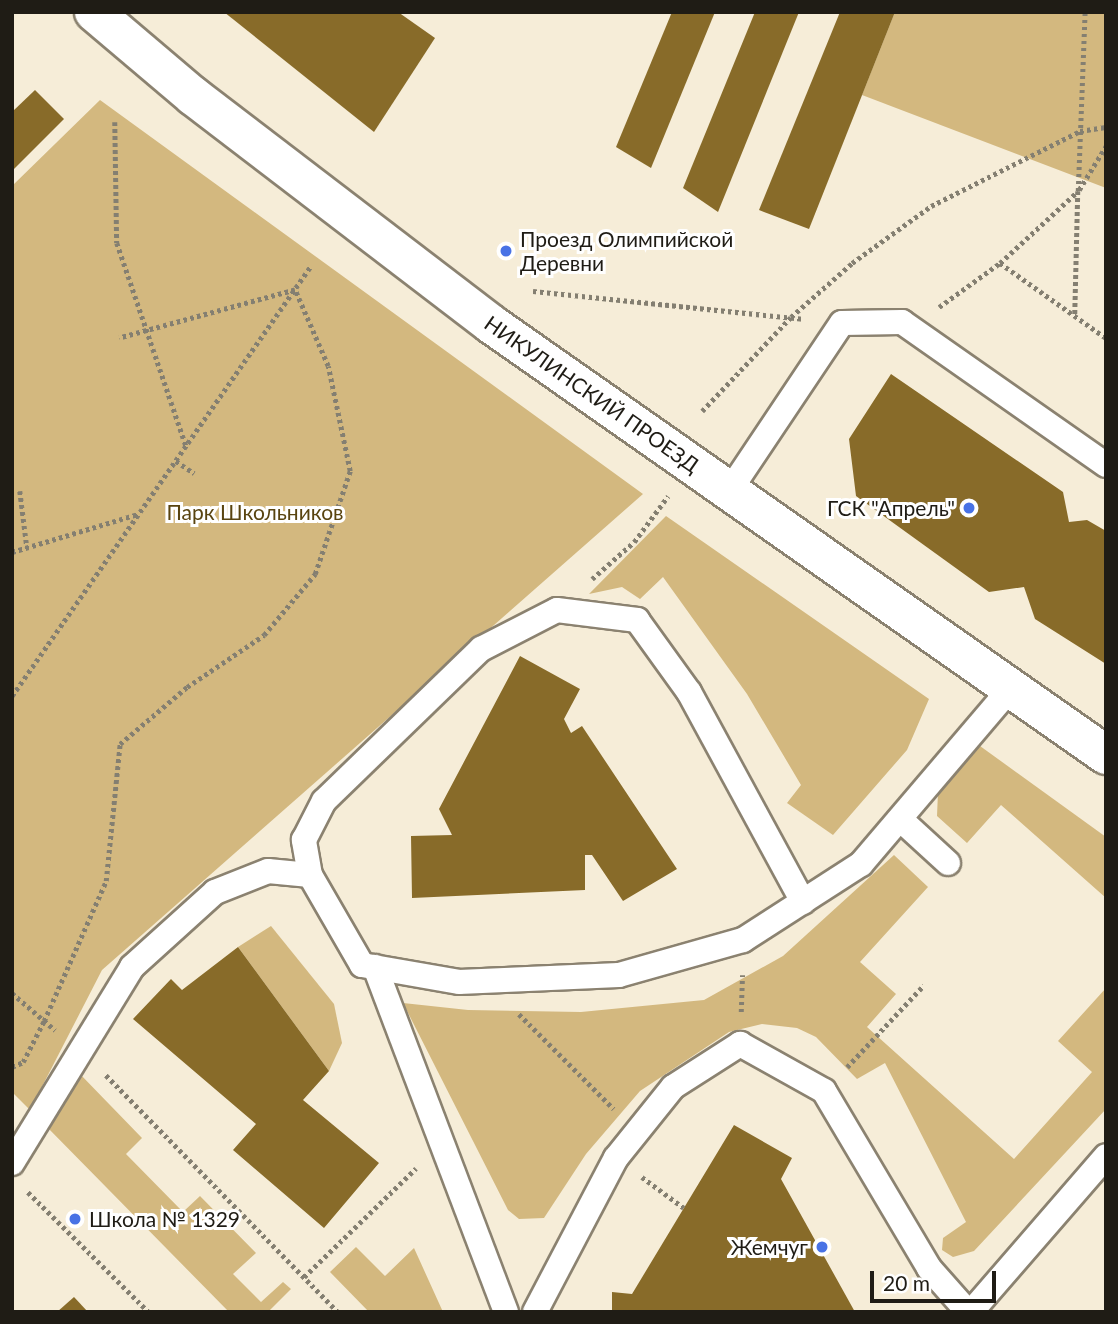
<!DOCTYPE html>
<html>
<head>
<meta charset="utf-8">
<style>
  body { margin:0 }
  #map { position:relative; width:1118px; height:1324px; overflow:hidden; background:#f6edd8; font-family:Lato,sans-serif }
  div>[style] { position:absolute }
  .green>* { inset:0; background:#d3b87f }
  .building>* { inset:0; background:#886b29 }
  .path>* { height:4.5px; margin-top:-2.25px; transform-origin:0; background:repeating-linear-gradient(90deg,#847f71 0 3.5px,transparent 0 7px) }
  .roads { filter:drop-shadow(2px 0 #8b8270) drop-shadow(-2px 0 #8b8270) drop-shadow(0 2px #8b8270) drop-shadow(0 -2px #8b8270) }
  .service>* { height:24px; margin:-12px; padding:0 12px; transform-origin:12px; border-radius:12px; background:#fff }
  .tertiary>* { height:38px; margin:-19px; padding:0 19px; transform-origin:19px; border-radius:19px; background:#fff }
  .dots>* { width:19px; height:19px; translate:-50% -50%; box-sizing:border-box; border:4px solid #fff; border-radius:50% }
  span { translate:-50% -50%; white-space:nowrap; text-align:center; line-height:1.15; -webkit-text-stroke:6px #fff; paint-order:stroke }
  .poi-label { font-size:21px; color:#1f1c15 }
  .left { translate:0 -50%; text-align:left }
  .right { translate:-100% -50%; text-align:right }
  .street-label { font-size:21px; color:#1f1c15 }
  .park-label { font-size:21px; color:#594410 }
  .frame { position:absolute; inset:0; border:14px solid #1f1c15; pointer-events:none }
  .scale { position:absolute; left:870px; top:1271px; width:126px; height:32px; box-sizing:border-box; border:4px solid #1f1c15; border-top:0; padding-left:9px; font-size:21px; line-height:24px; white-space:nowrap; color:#1f1c15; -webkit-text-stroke:5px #fff; paint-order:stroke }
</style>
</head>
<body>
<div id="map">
  <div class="green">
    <div style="clip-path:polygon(895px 12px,1106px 12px,1106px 188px,862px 95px)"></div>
    <div style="clip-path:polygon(100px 100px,643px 494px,102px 970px,30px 1110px,12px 1092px,12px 186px)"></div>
    <div style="clip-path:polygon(666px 516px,929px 699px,907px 750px,833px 835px,787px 803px,801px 785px,747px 694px,663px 577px,640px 599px,622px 587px,589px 594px)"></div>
    <div style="clip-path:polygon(980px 746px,1106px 837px,1106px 898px,1001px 805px,967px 843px,937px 816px,938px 792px)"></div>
    <div style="clip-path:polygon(894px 855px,928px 887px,860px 962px,896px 994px,867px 1027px,1014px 1159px,1092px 1072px,1058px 1041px,1106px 988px,1106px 1109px,974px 1251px,953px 1257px,942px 1250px,943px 1238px,966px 1222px,885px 1063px,857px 1079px,816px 1037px,797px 1028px,762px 1024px,729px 1032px,640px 1091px,586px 1154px,544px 1218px,519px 1219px,508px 1210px,403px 1003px,468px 1010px,581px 1012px,704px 1000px,783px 956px)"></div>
    <div style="clip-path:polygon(271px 926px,334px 1004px,342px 1043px,329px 1071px,238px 947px)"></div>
    <div style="clip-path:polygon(78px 1072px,142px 1138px,126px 1154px,183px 1212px,200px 1196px,256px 1253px,233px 1274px,261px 1302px,283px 1282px,291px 1289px,268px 1312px,229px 1312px,46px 1126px)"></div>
    <div style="clip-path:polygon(356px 1247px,385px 1276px,414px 1248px,443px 1312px,369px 1312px,330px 1272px)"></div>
  </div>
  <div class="building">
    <div style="clip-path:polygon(224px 12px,398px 12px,435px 38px,374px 132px)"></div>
    <div style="clip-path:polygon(672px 12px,715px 12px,651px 168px,616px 147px)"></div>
    <div style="clip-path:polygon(755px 12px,799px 12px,718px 212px,683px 188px)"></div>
    <div style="clip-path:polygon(840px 12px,895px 12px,809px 229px,759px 210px)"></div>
    <div style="clip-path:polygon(35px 90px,64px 119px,12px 171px,12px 112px)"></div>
    <div style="clip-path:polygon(891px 374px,1063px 492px,1069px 522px,1087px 520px,1106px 531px,1106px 664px,1035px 619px,1024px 587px,989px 592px,856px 496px,849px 439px)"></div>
    <div style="clip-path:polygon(520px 656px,580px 689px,564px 719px,571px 733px,582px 726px,677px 869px,623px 901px,592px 855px,585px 855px,585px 890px,412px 898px,411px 836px,452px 835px,439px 809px)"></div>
    <div style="clip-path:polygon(238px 947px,329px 1071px,303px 1100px,379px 1163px,324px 1228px,233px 1150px,256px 1124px,133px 1019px,171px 979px,182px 990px)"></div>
    <div style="clip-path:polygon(734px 1125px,792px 1158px,781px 1179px,855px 1312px,612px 1312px,612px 1292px,632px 1294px)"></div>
    <div style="clip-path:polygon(74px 1297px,88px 1312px,57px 1312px)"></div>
  </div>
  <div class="path">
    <div style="left:115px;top:122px;width:121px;rotate:89.1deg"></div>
    <div style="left:117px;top:243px;width:214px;rotate:71.2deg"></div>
    <div style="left:1079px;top:190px;width:52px;rotate:-58.5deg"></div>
    <div style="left:1078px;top:191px;width:179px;rotate:-87.8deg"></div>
    <div style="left:1000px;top:263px;width:130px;rotate:35.3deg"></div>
    <div style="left:533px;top:291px;width:271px;rotate:5.9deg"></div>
    <div style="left:939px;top:307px;width:75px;rotate:-35.8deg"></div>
    <div style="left:1000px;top:263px;width:106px;rotate:-42.7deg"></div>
    <div style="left:1078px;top:191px;width:125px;rotate:91.4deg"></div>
    <div style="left:702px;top:411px;width:129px;rotate:-46.6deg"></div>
    <div style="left:791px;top:317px;width:81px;rotate:-41.5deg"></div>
    <div style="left:852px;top:263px;width:97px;rotate:-35.8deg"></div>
    <div style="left:931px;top:206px;width:167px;rotate:-26.7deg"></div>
    <div style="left:1080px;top:131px;width:26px;rotate:-9deg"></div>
    <div style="left:176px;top:461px;width:22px;rotate:34deg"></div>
    <div style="left:20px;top:491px;width:56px;rotate:82.9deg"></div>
    <div style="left:12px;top:552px;width:132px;rotate:-16.8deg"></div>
    <div style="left:592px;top:579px;width:56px;rotate:-41.4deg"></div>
    <div style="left:634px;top:542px;width:57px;rotate:-53.5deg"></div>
    <div style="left:12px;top:696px;width:522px;rotate:-55.21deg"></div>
    <div style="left:12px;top:993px;width:57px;rotate:40.7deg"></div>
    <div style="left:741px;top:1012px;width:37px;rotate:-88deg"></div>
    <div style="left:519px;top:1014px;width:134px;rotate:45deg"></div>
    <div style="left:12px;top:1067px;width:12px;rotate:-24deg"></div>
    <div style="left:23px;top:1062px;width:46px;rotate:-62.9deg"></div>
    <div style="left:44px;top:1021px;width:153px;rotate:-66.1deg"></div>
    <div style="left:106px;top:881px;width:138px;rotate:-84.2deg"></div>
    <div style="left:120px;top:744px;width:88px;rotate:-40.4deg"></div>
    <div style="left:187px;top:687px;width:93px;rotate:-34deg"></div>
    <div style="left:264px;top:635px;width:80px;rotate:-50.1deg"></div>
    <div style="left:315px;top:574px;width:109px;rotate:-71.2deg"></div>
    <div style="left:350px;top:471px;width:107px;rotate:-101.8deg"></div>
    <div style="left:328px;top:366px;width:83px;rotate:-113.5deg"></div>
    <div style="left:295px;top:290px;width:182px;rotate:164.7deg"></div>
    <div style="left:847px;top:1067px;width:112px;rotate:-46.8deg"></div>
    <div style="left:106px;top:1075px;width:332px;rotate:45.6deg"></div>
    <div style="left:642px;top:1177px;width:52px;rotate:36.4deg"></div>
    <div style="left:28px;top:1192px;width:170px;rotate:44.8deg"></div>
    <div style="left:304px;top:1277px;width:156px;rotate:-44.2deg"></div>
  </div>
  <div class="roads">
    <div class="service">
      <div style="left:730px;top:490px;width:201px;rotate:-56.2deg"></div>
      <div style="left:842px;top:323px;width:60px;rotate:-1deg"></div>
      <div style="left:902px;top:322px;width:249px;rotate:35deg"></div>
      <div style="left:900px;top:819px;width:65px;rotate:42.5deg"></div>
      <div style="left:310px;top:875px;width:36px;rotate:-100deg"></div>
      <div style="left:304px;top:840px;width:44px;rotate:-62.9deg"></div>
      <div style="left:324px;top:801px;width:219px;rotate:-44.1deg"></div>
      <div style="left:481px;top:649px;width:85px;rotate:-27.2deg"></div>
      <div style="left:557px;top:610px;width:81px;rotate:7.1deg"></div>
      <div style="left:637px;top:620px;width:89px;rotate:54.2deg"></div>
      <div style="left:689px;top:692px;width:239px;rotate:61.5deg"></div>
      <div style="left:375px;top:967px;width:369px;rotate:69.2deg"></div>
      <div style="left:12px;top:1163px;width:230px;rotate:-58.5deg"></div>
      <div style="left:132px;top:967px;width:112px;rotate:-42.1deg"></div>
      <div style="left:215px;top:892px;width:57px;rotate:-21.6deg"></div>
      <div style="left:268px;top:871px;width:42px;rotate:5.4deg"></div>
      <div style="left:310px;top:875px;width:104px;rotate:60deg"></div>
      <div style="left:362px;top:965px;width:98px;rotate:9.9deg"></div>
      <div style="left:459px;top:982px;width:160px;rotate:-2.5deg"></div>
      <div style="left:619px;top:975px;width:129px;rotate:-15.8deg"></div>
      <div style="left:743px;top:940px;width:140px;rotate:-32.8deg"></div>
      <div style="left:861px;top:864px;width:231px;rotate:-49.6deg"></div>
      <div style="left:535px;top:1312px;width:174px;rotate:-62.3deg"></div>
      <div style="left:616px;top:1158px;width:91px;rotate:-51.2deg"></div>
      <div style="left:673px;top:1087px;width:80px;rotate:-32.7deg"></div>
      <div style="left:740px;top:1044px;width:96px;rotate:29.2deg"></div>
      <div style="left:824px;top:1091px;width:206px;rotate:59.3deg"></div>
      <div style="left:929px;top:1268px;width:59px;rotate:48.4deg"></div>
      <div style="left:971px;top:1312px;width:206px;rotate:-49.1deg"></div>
    </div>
    <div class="tertiary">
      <div style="left:94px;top:12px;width:130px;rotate:40.3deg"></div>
      <div style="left:193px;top:96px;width:375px;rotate:37.4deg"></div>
      <div style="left:491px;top:324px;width:751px;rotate:35.02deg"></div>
    </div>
  </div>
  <div class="dots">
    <div style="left:506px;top:251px;background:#4872e5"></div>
    <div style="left:969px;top:508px;background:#4872e5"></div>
    <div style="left:75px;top:1219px;background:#4872e5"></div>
    <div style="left:822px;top:1247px;background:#4872e5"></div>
  </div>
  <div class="poi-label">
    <span class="left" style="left:520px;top:251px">Проезд Олимпийской<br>Деревни</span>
    <span class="right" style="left:955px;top:508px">ГСК "Апрель"</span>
    <span class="left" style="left:89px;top:1219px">Школа № 1329</span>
    <span class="right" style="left:808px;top:1247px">Жемчуг</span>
  </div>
  <div class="street-label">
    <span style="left:592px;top:394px;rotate:35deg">НИКУЛИНСКИЙ ПРОЕЗД</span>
  </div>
  <div class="park-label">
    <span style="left:255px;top:512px">Парк Школьников</span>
  </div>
  <div class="frame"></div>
  <div class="scale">20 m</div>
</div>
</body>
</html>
